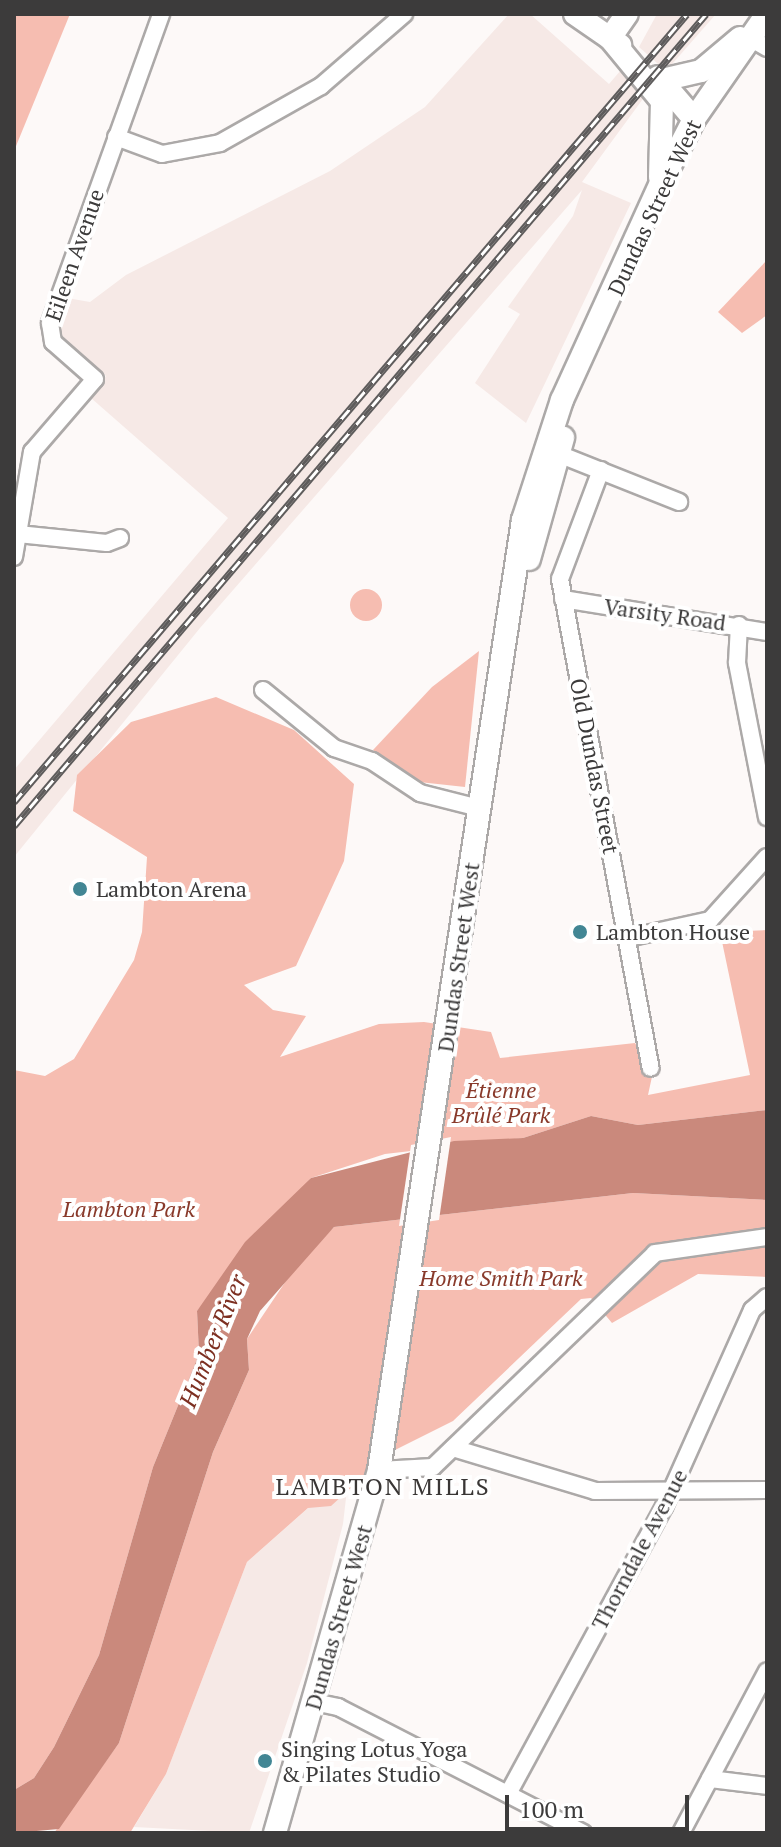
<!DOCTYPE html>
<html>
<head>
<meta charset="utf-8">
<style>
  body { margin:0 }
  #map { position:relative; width:781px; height:1847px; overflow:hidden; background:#fdf9f8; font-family:"PT Serif",serif }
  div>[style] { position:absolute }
  .built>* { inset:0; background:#f6e9e6 }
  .green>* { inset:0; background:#f6bdb1 }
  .round { border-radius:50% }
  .water>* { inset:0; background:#ca897c }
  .pier>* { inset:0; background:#fdf9f8 }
  .roads { filter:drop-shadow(2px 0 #aca9a8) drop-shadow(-2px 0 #aca9a8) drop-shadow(0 2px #aca9a8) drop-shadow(0 -2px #aca9a8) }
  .minor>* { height:16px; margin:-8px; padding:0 8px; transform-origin:8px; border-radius:8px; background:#fff }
  .major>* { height:22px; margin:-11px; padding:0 11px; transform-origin:11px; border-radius:11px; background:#fff }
  .rail>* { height:7px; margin-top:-3.5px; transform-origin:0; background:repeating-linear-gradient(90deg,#fff 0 12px,#5e5c5c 0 24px); box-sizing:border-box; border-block:2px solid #5e5c5c }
  .dots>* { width:22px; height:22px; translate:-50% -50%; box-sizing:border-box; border:4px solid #fff; border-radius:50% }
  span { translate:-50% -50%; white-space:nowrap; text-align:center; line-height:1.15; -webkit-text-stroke:8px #fff; paint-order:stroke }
  .street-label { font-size:22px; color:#3c3b3b }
  .poi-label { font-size:22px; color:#3c3b3b }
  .left { translate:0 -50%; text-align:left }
  .park-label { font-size:22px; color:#893a2b; font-style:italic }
  .water-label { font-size:24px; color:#7d2f21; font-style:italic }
  .neighbourhood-label { font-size:24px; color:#393635; letter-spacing:2px }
  .frame { position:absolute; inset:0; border:16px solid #3c3b3b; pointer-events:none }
  .scale { position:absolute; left:505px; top:1795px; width:184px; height:36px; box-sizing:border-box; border:4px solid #3c3b3b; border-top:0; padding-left:10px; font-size:24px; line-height:28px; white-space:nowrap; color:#3c3b3b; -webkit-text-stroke:6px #fff; paint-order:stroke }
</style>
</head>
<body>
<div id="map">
  <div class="built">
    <div style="clip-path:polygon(509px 14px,530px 14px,609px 84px,621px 70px,648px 92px,582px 182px,631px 203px,526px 423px,475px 383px,520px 314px,508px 307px,573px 216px,582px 190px,200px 628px,14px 857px,14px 770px,228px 518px,91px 398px,106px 376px,60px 336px,67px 298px,90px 302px,126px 275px,330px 171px,425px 107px)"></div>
    <div style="clip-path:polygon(657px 14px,716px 14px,666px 71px,639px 47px)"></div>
    <div style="clip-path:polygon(349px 1472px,343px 1524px,307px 1663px,249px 1833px,134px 1827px,166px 1774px,247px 1562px)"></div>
  </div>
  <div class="green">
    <div style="clip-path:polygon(14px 14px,70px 14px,14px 151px)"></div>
    <div style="clip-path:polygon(767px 260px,767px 315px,742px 333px,718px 312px)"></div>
    <div class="round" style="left:350px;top:589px;width:32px;height:32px"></div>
    <div style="clip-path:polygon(479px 651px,465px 787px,410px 781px,373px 750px,432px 687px)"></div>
    <div style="clip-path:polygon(216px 697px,294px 730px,354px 784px,344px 861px,296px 966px,244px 985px,273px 1010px,306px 1016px,280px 1057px,379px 1024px,424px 1022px,491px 1032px,500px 1058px,635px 1043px,653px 1072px,648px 1095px,750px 1075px,720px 932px,767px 930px,767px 1110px,638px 1125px,591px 1116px,523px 1138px,385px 1154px,311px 1178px,197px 1311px,199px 1354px,153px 1467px,99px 1655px,54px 1747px,34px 1778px,14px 1790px,14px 1070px,45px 1076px,74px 1059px,134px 960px,142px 932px,147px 857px,73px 811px,77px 775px,131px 722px)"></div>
    <div style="clip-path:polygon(633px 1193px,767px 1200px,767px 1277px,698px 1274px,612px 1323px,591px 1298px,581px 1299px,453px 1421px,389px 1453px,331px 1506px,308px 1508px,247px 1562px,166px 1774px,130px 1833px,54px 1833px,119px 1743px,213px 1452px,249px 1370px,247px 1339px,300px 1260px,334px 1227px)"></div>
  </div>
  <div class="water">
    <div style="clip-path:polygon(767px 1110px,767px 1200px,633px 1193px,334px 1227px,260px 1311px,247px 1339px,249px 1370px,213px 1452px,119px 1743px,59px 1829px,14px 1833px,14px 1790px,34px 1778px,54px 1747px,99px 1655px,153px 1467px,199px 1354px,197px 1311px,245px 1242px,311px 1178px,454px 1141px,523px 1138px,591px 1116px,638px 1125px)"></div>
  </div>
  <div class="pier">
    <div style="clip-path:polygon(451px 1137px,439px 1220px,399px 1226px,411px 1145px)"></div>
  </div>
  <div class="roads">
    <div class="minor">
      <div style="left:750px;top:38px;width:20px;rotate:30deg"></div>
      <div style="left:116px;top:137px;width:49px;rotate:20.3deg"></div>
      <div style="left:162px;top:154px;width:59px;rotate:-10.7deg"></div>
      <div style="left:220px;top:143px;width:116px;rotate:-29.4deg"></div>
      <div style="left:321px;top:86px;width:110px;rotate:-40.9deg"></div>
      <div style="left:551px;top:451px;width:138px;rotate:21.7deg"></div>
      <div style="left:601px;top:470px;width:116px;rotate:110.6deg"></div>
      <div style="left:560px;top:579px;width:497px;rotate:79.5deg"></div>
      <div style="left:18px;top:534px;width:89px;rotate:5.8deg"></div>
      <div style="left:107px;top:543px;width:14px;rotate:-21deg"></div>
      <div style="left:14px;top:557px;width:107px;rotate:-80.3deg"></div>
      <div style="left:32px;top:452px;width:96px;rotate:-49.2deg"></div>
      <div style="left:95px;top:379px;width:56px;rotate:-138.6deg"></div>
      <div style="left:53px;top:342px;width:19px;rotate:-99deg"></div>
      <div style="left:50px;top:323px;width:328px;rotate:-70.2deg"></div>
      <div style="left:563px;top:599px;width:207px;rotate:9.2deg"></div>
      <div style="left:739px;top:625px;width:38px;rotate:93deg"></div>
      <div style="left:737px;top:663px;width:157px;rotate:79deg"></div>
      <div style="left:263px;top:690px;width:92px;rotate:39.2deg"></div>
      <div style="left:334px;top:748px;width:40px;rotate:18.9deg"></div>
      <div style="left:372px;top:761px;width:58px;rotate:33.7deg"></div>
      <div style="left:420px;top:793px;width:61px;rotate:14.3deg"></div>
      <div style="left:628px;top:938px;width:84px;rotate:-12.4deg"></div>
      <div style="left:710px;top:920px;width:85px;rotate:-47.9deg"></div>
      <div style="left:453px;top:1448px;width:148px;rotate:16.8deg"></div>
      <div style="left:595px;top:1491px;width:172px;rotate:-0.3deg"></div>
      <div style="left:379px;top:1470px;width:54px;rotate:-3.2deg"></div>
      <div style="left:433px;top:1467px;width:308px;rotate:-43.9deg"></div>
      <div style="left:655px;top:1253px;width:113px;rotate:-8.1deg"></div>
      <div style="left:314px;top:1702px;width:25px;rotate:12deg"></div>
      <div style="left:338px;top:1707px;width:276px;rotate:27.2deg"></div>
      <div style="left:710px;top:1779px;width:57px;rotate:7deg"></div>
      <div style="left:508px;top:1794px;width:327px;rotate:-61.5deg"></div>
      <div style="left:664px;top:1507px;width:216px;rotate:-65.9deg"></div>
      <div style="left:752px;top:1310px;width:20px;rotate:-41deg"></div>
      <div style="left:681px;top:1833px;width:183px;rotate:-62deg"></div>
    </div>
    <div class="major">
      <div style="left:575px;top:14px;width:55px;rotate:34.6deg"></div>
      <div style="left:610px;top:38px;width:82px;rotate:50.5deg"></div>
      <div style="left:662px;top:101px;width:76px;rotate:91.5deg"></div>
      <div style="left:610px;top:38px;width:29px;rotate:-55deg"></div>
      <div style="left:658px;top:77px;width:55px;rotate:49.4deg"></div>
      <div style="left:662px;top:80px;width:40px;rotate:-13deg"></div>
      <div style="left:701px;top:71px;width:51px;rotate:-40.2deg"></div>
      <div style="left:529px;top:559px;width:126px;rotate:-74.3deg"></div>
      <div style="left:275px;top:1833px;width:378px;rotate:-74deg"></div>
      <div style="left:379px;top:1470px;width:961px;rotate:-81.38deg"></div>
      <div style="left:523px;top:520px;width:126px;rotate:-72deg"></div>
      <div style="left:562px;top:400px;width:236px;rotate:-65.5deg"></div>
      <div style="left:660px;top:185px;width:74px;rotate:-62.7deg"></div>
      <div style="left:694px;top:119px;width:128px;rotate:-55.2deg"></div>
    </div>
  </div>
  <div class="rail">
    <div style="left:14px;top:802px;width:1036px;rotate:-49.5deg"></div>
    <div style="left:14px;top:826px;width:1067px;rotate:-49.56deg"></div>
  </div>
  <div class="dots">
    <div style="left:80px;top:889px;background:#428694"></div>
    <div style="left:580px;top:932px;background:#428694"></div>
    <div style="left:265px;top:1761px;background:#428694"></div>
  </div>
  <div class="street-label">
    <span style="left:654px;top:207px;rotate:-65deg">Dundas Street West</span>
    <span style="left:74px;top:255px;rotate:-71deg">Eileen Avenue</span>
    <span style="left:665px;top:614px;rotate:8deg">Varsity Road</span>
    <span style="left:595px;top:766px;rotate:79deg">Old Dundas Street</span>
    <span style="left:458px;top:957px;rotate:-82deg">Dundas Street West</span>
    <span style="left:639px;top:1549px;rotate:-62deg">Thorndale Avenue</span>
    <span style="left:338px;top:1617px;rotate:-74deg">Dundas Street West</span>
  </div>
  <div class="poi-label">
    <span class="left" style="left:96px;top:889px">Lambton Arena</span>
    <span class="left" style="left:596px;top:932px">Lambton House</span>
    <span class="left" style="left:281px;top:1761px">Singing Lotus Yoga<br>&amp; Pilates Studio</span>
  </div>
  <div class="park-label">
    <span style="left:501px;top:1102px">Étienne<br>Brûlé Park</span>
    <span style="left:129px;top:1209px">Lambton Park</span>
    <span style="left:501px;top:1278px">Home Smith Park</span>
  </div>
  <div class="water-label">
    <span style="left:213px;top:1341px;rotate:-68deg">Humber River</span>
  </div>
  <div class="neighbourhood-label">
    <span style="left:383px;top:1487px">LAMBTON MILLS</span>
  </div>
  <div class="frame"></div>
  <div class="scale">100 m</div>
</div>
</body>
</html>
